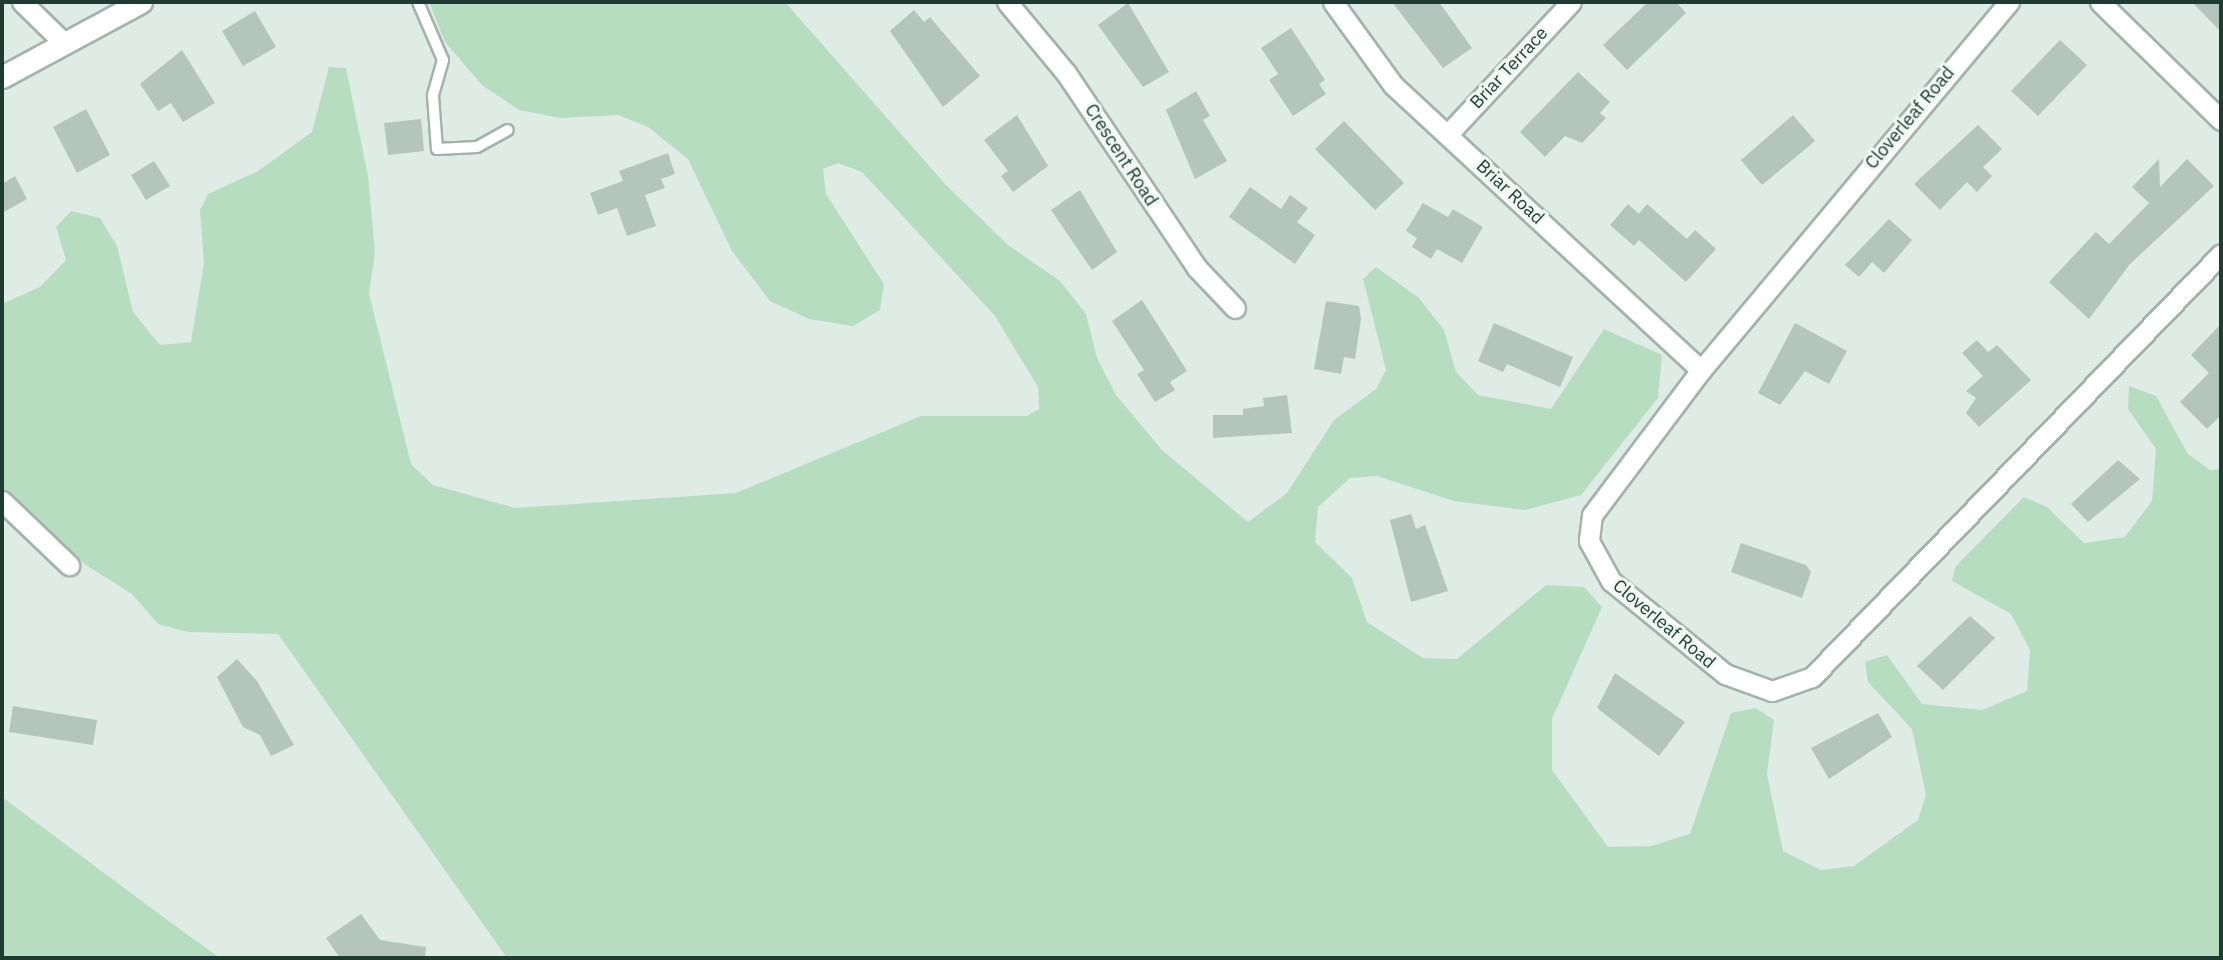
<!DOCTYPE html>
<html>
<head>
<meta charset="utf-8">
<style>
  body { margin:0 }
  #map { position:relative; width:2223px; height:960px; overflow:hidden; background:#dfebe5; font-family:"IBM Plex Sans",sans-serif }
  div>[style] { position:absolute }
  .green>* { inset:0; background:#b7ddc1 }
  .building>* { inset:0; background:#b4c5be }
  .roads { filter:drop-shadow(2px 0 #a2b3ac) drop-shadow(-2px 0 #a2b3ac) drop-shadow(0 2px #a2b3ac) drop-shadow(0 -2px #a2b3ac) }
  .service>* { height:10px; margin:-5px; padding:0 5px; transform-origin:5px; border-radius:5px; background:#fff }
  .minor>* { height:19px; margin:-9.5px; padding:0 9.5px; transform-origin:9.5px; border-radius:9.5px; background:#fff }
  .secondary>* { height:21px; margin:-10.5px; padding:0 10.5px; transform-origin:10.5px; border-radius:10.5px; background:#fff }
  span { translate:-50% -50%; white-space:nowrap; text-align:center; line-height:1.15; -webkit-text-stroke:6px #eff7f3; paint-order:stroke }
  .street-label { font-size:18px; color:#203b34 }
  .frame { position:absolute; inset:0; border:4px solid #203b34; pointer-events:none }
</style>
</head>
<body>
<div id="map">
  <div class="green">
    <div style="clip-path:polygon(429px 2px,785px 2px,945px 184px,1008px 245px,1060px 281px,1086px 314px,1097px 358px,1116px 395px,1162px 450px,1248px 522px,1287px 493px,1334px 420px,1376px 389px,1386px 370px,1363px 279px,1376px 267px,1419px 298px,1444px 330px,1456px 372px,1478px 395px,1551px 409px,1604px 329px,1662px 355px,1658px 398px,1581px 495px,1525px 510px,1454px 501px,1377px 476px,1350px 478px,1318px 507px,1315px 542px,1352px 578px,1367px 622px,1423px 658px,1457px 659px,1546px 585px,1584px 587px,1602px 607px,1552px 719px,1552px 770px,1608px 847px,1651px 846px,1690px 834px,1731px 713px,1756px 708px,1774px 720px,1767px 774px,1783px 851px,1821px 870px,1854px 866px,1918px 820px,1926px 795px,1912px 729px,1868px 682px,1865px 662px,1887px 655px,1922px 704px,1982px 710px,2027px 691px,2030px 650px,2011px 614px,1952px 581px,1955px 567px,2024px 497px,2047px 507px,2084px 543px,2125px 537px,2152px 501px,2156px 449px,2128px 409px,2129px 386px,2156px 396px,2188px 454px,2210px 470px,2221px 469px,2221px 958px,507px 958px,278px 634px,188px 632px,158px 624px,132px 594px,86px 565px,2px 488px,2px 304px,40px 287px,66px 260px,56px 227px,71px 211px,100px 218px,117px 246px,133px 312px,160px 345px,191px 342px,204px 263px,200px 210px,208px 194px,258px 171px,312px 132px,329px 67px,346px 68px,368px 176px,375px 252px,369px 294px,411px 464px,433px 485px,515px 508px,736px 493px,921px 416px,1027px 416px,1039px 409px,1038px 387px,995px 316px,862px 172px,838px 163px,823px 169px,826px 194px,884px 284px,880px 310px,853px 326px,809px 319px,770px 301px,732px 251px,688px 159px,648px 127px,618px 115px,560px 118px,519px 110px,482px 85px,445px 42px)"></div>
    <div style="clip-path:polygon(2px 797px,170px 922px,220px 958px,2px 958px)"></div>
  </div>
  <div class="building">
    <div style="clip-path:polygon(1392px 2px,1439px 2px,1472px 48px,1443px 68px)"></div>
    <div style="clip-path:polygon(1648px 2px,1676px 2px,1686px 13px,1627px 70px,1603px 45px)"></div>
    <div style="clip-path:polygon(2192px 2px,2221px 2px,2221px 32px)"></div>
    <div style="clip-path:polygon(1128px 3px,1169px 72px,1143px 87px,1098px 25px)"></div>
    <div style="clip-path:polygon(914px 10px,924px 22px,930px 17px,980px 76px,943px 107px,890px 31px)"></div>
    <div style="clip-path:polygon(255px 11px,276px 47px,243px 66px,222px 31px)"></div>
    <div style="clip-path:polygon(1291px 28px,1325px 80px,1319px 84px,1326px 94px,1293px 116px,1269px 80px,1278px 74px,1261px 48px)"></div>
    <div style="clip-path:polygon(2060px 40px,2087px 65px,2038px 116px,2011px 91px)"></div>
    <div style="clip-path:polygon(182px 50px,215px 103px,183px 122px,171px 103px,158px 111px,140px 84px)"></div>
    <div style="clip-path:polygon(1578px 72px,1610px 102px,1600px 113px,1606px 118px,1582px 143px,1565px 136px,1545px 157px,1520px 132px)"></div>
    <div style="clip-path:polygon(1196px 91px,1210px 116px,1203px 120px,1227px 161px,1195px 179px,1166px 110px)"></div>
    <div style="clip-path:polygon(86px 109px,110px 155px,77px 173px,53px 127px)"></div>
    <div style="clip-path:polygon(1017px 115px,1048px 166px,1013px 192px,1001px 176px,1008px 171px,984px 140px)"></div>
    <div style="clip-path:polygon(1793px 115px,1815px 141px,1762px 185px,1741px 160px)"></div>
    <div style="clip-path:polygon(421px 119px,424px 151px,388px 155px,384px 123px)"></div>
    <div style="clip-path:polygon(1344px 121px,1404px 183px,1375px 210px,1315px 149px)"></div>
    <div style="clip-path:polygon(1978px 125px,2002px 149px,1983px 167px,1992px 176px,1977px 192px,1967px 182px,1940px 210px,1914px 184px)"></div>
    <div style="clip-path:polygon(668px 153px,675px 174px,661px 179px,665px 188px,645px 195px,656px 226px,627px 236px,617px 208px,598px 215px,590px 193px,623px 181px,619px 171px)"></div>
    <div style="clip-path:polygon(2159px 159px,2160px 187px,2187px 159px,2214px 186px,2130px 264px,2089px 319px,2049px 282px,2096px 232px,2109px 244px,2149px 203px,2132px 187px)"></div>
    <div style="clip-path:polygon(154px 161px,170px 186px,146px 200px,131px 175px)"></div>
    <div style="clip-path:polygon(15px 176px,27px 199px,2px 213px,2px 184px)"></div>
    <div style="clip-path:polygon(1250px 187px,1281px 209px,1290px 195px,1308px 208px,1297px 222px,1315px 235px,1295px 264px,1229px 217px)"></div>
    <div style="clip-path:polygon(1080px 190px,1117px 252px,1092px 270px,1051px 210px)"></div>
    <div style="clip-path:polygon(1423px 203px,1448px 217px,1453px 209px,1483px 227px,1462px 263px,1437px 249px,1431px 259px,1412px 247px,1417px 238px,1406px 231px)"></div>
    <div style="clip-path:polygon(1628px 204px,1639px 214px,1647px 204px,1687px 239px,1695px 230px,1716px 249px,1686px 282px,1639px 240px,1634px 246px,1610px 225px)"></div>
    <div style="clip-path:polygon(1889px 219px,1912px 240px,1884px 273px,1872px 262px,1859px 277px,1845px 265px)"></div>
    <div style="clip-path:polygon(1142px 300px,1187px 371px,1170px 382px,1175px 390px,1155px 402px,1137px 374px,1144px 370px,1112px 321px)"></div>
    <div style="clip-path:polygon(1326px 301px,1359px 306px,1361px 319px,1355px 359px,1344px 357px,1341px 374px,1314px 369px)"></div>
    <div style="clip-path:polygon(1494px 323px,1573px 357px,1560px 387px,1507px 364px,1503px 372px,1478px 361px)"></div>
    <div style="clip-path:polygon(1795px 323px,1847px 351px,1829px 384px,1805px 371px,1780px 405px,1758px 393px)"></div>
    <div style="clip-path:polygon(2221px 324px,2221px 415px,2207px 429px,2180px 402px,2209px 373px,2191px 355px)"></div>
    <div style="clip-path:polygon(1977px 340px,1988px 352px,1997px 345px,2031px 380px,1979px 427px,1966px 413px,1976px 398px,1966px 391px,1983px 376px,1962px 353px)"></div>
    <div style="clip-path:polygon(1287px 395px,1292px 433px,1213px 438px,1213px 415px,1243px 415px,1243px 409px,1264px 406px,1263px 398px)"></div>
    <div style="clip-path:polygon(2118px 460px,2140px 479px,2088px 522px,2071px 504px)"></div>
    <div style="clip-path:polygon(1411px 514px,1416px 529px,1425px 525px,1448px 591px,1411px 602px,1390px 520px)"></div>
    <div style="clip-path:polygon(1741px 543px,1806px 565px,1811px 572px,1802px 598px,1731px 572px)"></div>
    <div style="clip-path:polygon(1970px 616px,1995px 638px,1943px 690px,1917px 666px)"></div>
    <div style="clip-path:polygon(237px 659px,257px 681px,294px 745px,271px 756px,260px 735px,243px 727px,217px 677px)"></div>
    <div style="clip-path:polygon(1615px 673px,1685px 722px,1659px 756px,1597px 708px)"></div>
    <div style="clip-path:polygon(13px 706px,97px 720px,93px 745px,9px 732px)"></div>
    <div style="clip-path:polygon(1878px 713px,1892px 737px,1829px 779px,1811px 748px)"></div>
    <div style="clip-path:polygon(361px 914px,380px 940px,426px 947px,425px 958px,340px 958px,326px 938px)"></div>
  </div>
  <div class="roads">
    <div class="service">
      <div style="left:418px;top:2px;width:63px;rotate:66.7deg"></div>
      <div style="left:443px;top:60px;width:37px;rotate:106deg"></div>
      <div style="left:433px;top:96px;width:53px;rotate:85.7deg"></div>
      <div style="left:437px;top:149px;width:40px;rotate:-2.9deg"></div>
      <div style="left:477px;top:147px;width:35px;rotate:-29deg"></div>
    </div>
    <div class="minor">
      <div style="left:22px;top:2px;width:60px;rotate:44.3deg"></div>
      <div style="left:1007px;top:2px;width:92px;rotate:50.3deg"></div>
      <div style="left:1066px;top:73px;width:235px;rotate:56.1deg"></div>
      <div style="left:1197px;top:268px;width:55px;rotate:46.5deg"></div>
      <div style="left:1333px;top:2px;width:102px;rotate:54.1deg"></div>
      <div style="left:1393px;top:85px;width:420px;rotate:42.8deg"></div>
      <div style="left:2009px;top:2px;width:480px;rotate:129.9deg"></div>
      <div style="left:1701px;top:370px;width:181px;rotate:126.9deg"></div>
      <div style="left:1592px;top:515px;width:26px;rotate:97deg"></div>
      <div style="left:1589px;top:541px;width:46px;rotate:61.2deg"></div>
      <div style="left:1611px;top:581px;width:147px;rotate:39.2deg"></div>
      <div style="left:1725px;top:674px;width:50px;rotate:19.9deg"></div>
      <div style="left:1772px;top:691px;width:42px;rotate:-19.3deg"></div>
      <div style="left:1812px;top:677px;width:588px;rotate:-45.96deg"></div>
      <div style="left:2100px;top:2px;width:169px;rotate:44.3deg"></div>
      <div style="left:1448px;top:134px;width:180px;rotate:-47deg"></div>
      <div style="left:2px;top:501px;width:93px;rotate:43.7deg"></div>
    </div>
    <div class="secondary">
      <div style="left:2px;top:77px;width:158px;rotate:-28.3deg"></div>
    </div>
  </div>
  <div class="street-label">
    <span style="left:1509px;top:68px;rotate:-47deg">Briar Terrace</span>
    <span style="left:1910px;top:118px;rotate:-50deg">Cloverleaf Road</span>
    <span style="left:1121px;top:155px;rotate:57deg">Crescent Road</span>
    <span style="left:1510px;top:192px;rotate:43deg">Briar Road</span>
    <span style="left:1664px;top:624px;rotate:40deg">Cloverleaf Road</span>
  </div>
  <div class="frame"></div>
</div>
</body>
</html>
